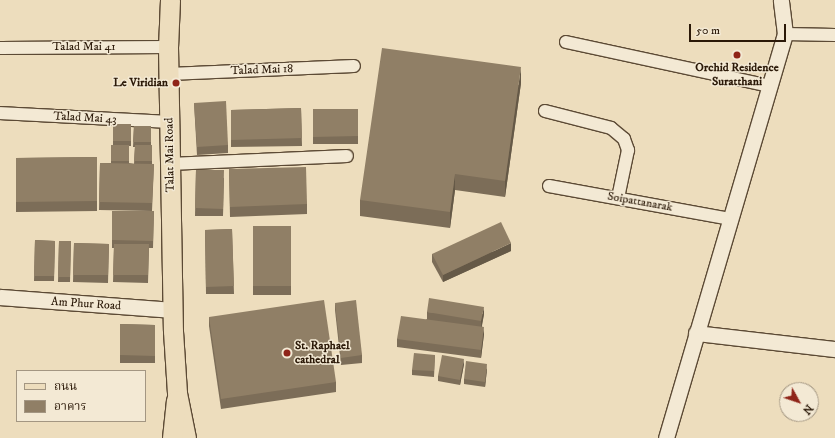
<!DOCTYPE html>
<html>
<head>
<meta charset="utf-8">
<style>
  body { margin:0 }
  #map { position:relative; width:835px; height:438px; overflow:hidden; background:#edddbd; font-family:"IM FELL DW Pica","Noto Serif Thai",serif }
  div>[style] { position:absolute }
  .roads { filter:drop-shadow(1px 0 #5c4a35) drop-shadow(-1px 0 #5c4a35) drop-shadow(0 1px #5c4a35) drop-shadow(0 -1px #5c4a35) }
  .minor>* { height:12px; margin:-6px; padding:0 6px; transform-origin:6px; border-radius:6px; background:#f3e9d4 }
  .tertiary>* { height:15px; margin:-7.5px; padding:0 7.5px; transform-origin:7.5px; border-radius:7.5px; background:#f3e9d4 }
  .primary>* { height:19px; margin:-9.5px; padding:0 9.5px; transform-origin:9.5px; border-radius:9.5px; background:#edddbd }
  .wall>* { inset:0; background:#7c6d58 }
  .shaded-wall>* { inset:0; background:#655947 }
  .building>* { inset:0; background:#907f66 }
  .dots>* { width:11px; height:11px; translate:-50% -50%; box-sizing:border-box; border:2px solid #f3e9d4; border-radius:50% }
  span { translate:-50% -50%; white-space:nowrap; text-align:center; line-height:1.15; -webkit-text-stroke:3px #f3e9d4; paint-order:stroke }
  .street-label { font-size:12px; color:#2b1908 }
  .poi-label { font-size:12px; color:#2b1908; font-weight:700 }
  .right { translate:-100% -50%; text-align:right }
  .left { translate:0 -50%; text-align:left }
  .legend { position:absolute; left:16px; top:370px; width:130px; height:52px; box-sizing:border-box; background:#f3e9d4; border:1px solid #a39682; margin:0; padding:5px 7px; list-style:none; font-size:12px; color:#2b1908 }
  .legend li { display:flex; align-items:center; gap:8px; height:20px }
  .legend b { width:20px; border:1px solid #a39682 }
  .north { position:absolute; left:779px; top:382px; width:40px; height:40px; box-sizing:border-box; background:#f3e9d4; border:1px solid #a39682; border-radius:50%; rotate:130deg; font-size:11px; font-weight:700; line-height:16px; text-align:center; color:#2b1908 }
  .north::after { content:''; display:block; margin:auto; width:14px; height:18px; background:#8f2418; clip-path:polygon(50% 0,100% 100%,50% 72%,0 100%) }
  .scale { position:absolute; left:689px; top:24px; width:97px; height:18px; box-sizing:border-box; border:2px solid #2b1908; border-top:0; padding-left:5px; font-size:12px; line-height:14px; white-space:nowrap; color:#2b1908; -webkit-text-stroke:3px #f3e9d4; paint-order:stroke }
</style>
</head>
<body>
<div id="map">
  <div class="roads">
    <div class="minor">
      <div style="left:785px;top:34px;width:50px;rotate:1.1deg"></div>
      <div style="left:566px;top:42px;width:209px;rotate:12.2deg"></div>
      <div style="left:0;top:48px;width:168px;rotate:-0.3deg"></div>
      <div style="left:169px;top:74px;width:185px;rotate:-2.5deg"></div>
      <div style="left:545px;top:111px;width:68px;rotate:14.4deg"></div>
      <div style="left:611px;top:128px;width:17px;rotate:40deg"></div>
      <div style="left:624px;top:139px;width:12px;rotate:70deg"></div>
      <div style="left:628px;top:150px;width:49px;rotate:101.8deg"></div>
      <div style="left:0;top:113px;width:169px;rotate:3deg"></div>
      <div style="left:170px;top:164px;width:177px;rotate:-2.6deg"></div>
      <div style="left:549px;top:186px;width:185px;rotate:10.3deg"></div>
    </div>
    <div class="tertiary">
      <div style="left:0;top:297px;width:173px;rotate:4.3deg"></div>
      <div style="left:696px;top:333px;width:140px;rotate:6.6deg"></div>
      <div style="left:666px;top:438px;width:421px;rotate:-73.6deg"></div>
      <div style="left:785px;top:34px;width:34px;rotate:-97deg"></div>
    </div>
    <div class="primary">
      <div style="left:170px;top:0;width:47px;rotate:92.4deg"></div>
      <div style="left:168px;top:47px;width:284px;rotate:89deg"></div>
      <div style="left:173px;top:331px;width:62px;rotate:86.3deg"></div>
      <div style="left:177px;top:393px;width:46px;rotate:78.7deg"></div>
      <div style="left:172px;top:438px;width:38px;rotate:-84deg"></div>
    </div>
  </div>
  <div class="wall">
    <div style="clip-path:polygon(521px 83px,505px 197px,455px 190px,450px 228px,360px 216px,360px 200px)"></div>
    <div style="clip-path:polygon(194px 103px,228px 145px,228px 153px,197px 155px)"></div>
    <div style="clip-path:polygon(301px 108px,302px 146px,231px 147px,231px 110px)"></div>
    <div style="clip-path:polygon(313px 109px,358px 109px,358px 144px,313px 144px)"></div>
    <div style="clip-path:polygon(113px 124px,131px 124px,131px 146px,129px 146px,129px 163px,134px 164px,135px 147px,133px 147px,134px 126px,151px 126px,151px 145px,152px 145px,152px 164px,154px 164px,152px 211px,99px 210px,100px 163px,111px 163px,111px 145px,113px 145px)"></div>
    <div style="clip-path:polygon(97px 157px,97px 211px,16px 212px,16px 158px)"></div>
    <div style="clip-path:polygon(229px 169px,307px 204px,307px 214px,230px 217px)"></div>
    <div style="clip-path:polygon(196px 170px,224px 178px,223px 216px,195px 216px)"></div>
    <div style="clip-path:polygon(112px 211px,154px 211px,153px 248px,149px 248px,148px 283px,113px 282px,114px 248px,112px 248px)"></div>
    <div style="clip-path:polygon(253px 226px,291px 226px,291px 295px,253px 295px)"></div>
    <div style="clip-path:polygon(232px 229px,234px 294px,206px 294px,205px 230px)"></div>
    <div style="clip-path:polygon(35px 240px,55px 241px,54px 281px,34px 281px)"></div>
    <div style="clip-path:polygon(59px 241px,71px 241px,70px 282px,58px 282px)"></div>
    <div style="clip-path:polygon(74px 243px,109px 244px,108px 283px,73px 282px)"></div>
    <div style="clip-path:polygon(511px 251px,443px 282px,432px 262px,432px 254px)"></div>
    <div style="clip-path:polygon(335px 303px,362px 355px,362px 363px,341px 365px,335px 310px)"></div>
    <div style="clip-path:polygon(427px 312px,484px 314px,482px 326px,484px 334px,481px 358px,397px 347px,397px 339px,427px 319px)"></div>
    <div style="clip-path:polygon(209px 317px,336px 382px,336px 392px,221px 409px,209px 326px)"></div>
    <div style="clip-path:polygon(120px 324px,155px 325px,155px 363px,120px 363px)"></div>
    <div style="clip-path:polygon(435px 355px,434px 377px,412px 375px,412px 370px)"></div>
    <div style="clip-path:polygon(464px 364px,460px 385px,438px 381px,438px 376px)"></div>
    <div style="clip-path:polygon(487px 369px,485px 387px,464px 384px,464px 379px)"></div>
  </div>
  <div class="shaded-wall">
    <div style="clip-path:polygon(521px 67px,521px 83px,505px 197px,505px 181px)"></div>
    <div style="clip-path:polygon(455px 174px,455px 190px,450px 228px,450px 212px)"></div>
    <div style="clip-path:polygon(511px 243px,511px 251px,443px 282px,443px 275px)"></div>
    <div style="clip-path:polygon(484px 307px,484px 314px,481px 329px,481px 321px)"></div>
    <div style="clip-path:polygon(484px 327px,484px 334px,481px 358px,481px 350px)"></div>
    <div style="clip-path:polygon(464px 359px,464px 364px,460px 385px,460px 380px)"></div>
    <div style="clip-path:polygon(487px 364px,487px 369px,485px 387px,485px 382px)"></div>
  </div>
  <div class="building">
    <div style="clip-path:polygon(382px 48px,521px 67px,505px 181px,455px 174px,450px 212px,360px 200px)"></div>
    <div style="clip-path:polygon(226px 101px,228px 145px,197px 147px,194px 103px)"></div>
    <div style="clip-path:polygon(301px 108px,302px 138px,231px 140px,231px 110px)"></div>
    <div style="clip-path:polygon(313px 109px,358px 109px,358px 136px,313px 137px)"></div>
    <div style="clip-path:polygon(113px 124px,131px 124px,131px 141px,113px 141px)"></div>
    <div style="clip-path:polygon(134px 126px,151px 126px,151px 142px,133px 142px)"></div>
    <div style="clip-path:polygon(111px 145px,129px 145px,129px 161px,111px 161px)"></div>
    <div style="clip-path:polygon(135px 145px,152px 145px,152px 161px,134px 161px)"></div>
    <div style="clip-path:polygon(97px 157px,97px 201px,16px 202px,16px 158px)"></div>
    <div style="clip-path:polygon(100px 163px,154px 164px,152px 203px,99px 202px)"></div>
    <div style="clip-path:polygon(306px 167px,307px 204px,230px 207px,229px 169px)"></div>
    <div style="clip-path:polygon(196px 170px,224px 170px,223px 209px,195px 208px)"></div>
    <div style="clip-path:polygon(112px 211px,154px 211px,153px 241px,112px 240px)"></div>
    <div style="clip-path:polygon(501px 222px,511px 243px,443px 275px,432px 254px)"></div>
    <div style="clip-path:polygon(253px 226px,291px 226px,291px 286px,253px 286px)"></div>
    <div style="clip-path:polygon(232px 229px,234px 286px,206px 287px,205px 230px)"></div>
    <div style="clip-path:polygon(35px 240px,55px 241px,54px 276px,34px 276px)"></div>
    <div style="clip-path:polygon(59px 241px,71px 241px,70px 277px,58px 277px)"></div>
    <div style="clip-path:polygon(74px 243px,109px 244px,108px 275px,73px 275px)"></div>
    <div style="clip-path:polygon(114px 244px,149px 244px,148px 275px,113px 275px)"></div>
    <div style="clip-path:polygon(429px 298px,484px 307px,481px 321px,427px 312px)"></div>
    <div style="clip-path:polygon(324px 300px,336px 382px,221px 399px,209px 317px)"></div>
    <div style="clip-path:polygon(356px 300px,362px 355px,341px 358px,335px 303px)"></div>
    <div style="clip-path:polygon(401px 316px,484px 327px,481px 350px,397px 339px)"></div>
    <div style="clip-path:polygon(120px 324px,155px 325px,155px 356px,120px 355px)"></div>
    <div style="clip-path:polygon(414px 353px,435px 355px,434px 371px,412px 370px)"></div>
    <div style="clip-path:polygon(442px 355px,464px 359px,460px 380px,438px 376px)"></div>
    <div style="clip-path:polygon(466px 361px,487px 364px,485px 382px,464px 379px)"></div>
  </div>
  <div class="dots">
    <div style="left:737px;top:55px;background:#8f2418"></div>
    <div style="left:176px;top:83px;background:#8f2418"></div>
    <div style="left:287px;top:353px;background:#8f2418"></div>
  </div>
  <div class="street-label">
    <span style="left:84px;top:47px">Talad Mai 41</span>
    <span style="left:262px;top:70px;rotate:-2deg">Talad Mai 18</span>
    <span style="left:85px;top:118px;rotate:3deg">Talad Mai 43</span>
    <span style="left:170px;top:155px;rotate:-91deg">Talat Mai Road</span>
    <span style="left:640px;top:202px;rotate:10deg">Soipattanarak</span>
    <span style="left:86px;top:304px;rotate:4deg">Am Phur Road</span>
  </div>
  <div class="poi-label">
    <span style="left:737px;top:75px">Orchid Residence<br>Suratthani</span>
    <span class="right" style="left:168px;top:83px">Le Viridian</span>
    <span class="left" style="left:295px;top:353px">St. Raphael<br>cathedral</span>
  </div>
  <ul class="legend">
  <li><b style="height:5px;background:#edddbd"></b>ถนน</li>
  <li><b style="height:11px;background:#907f66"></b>อาคาร</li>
  </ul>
  <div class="north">N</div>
  <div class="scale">50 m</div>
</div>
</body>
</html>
